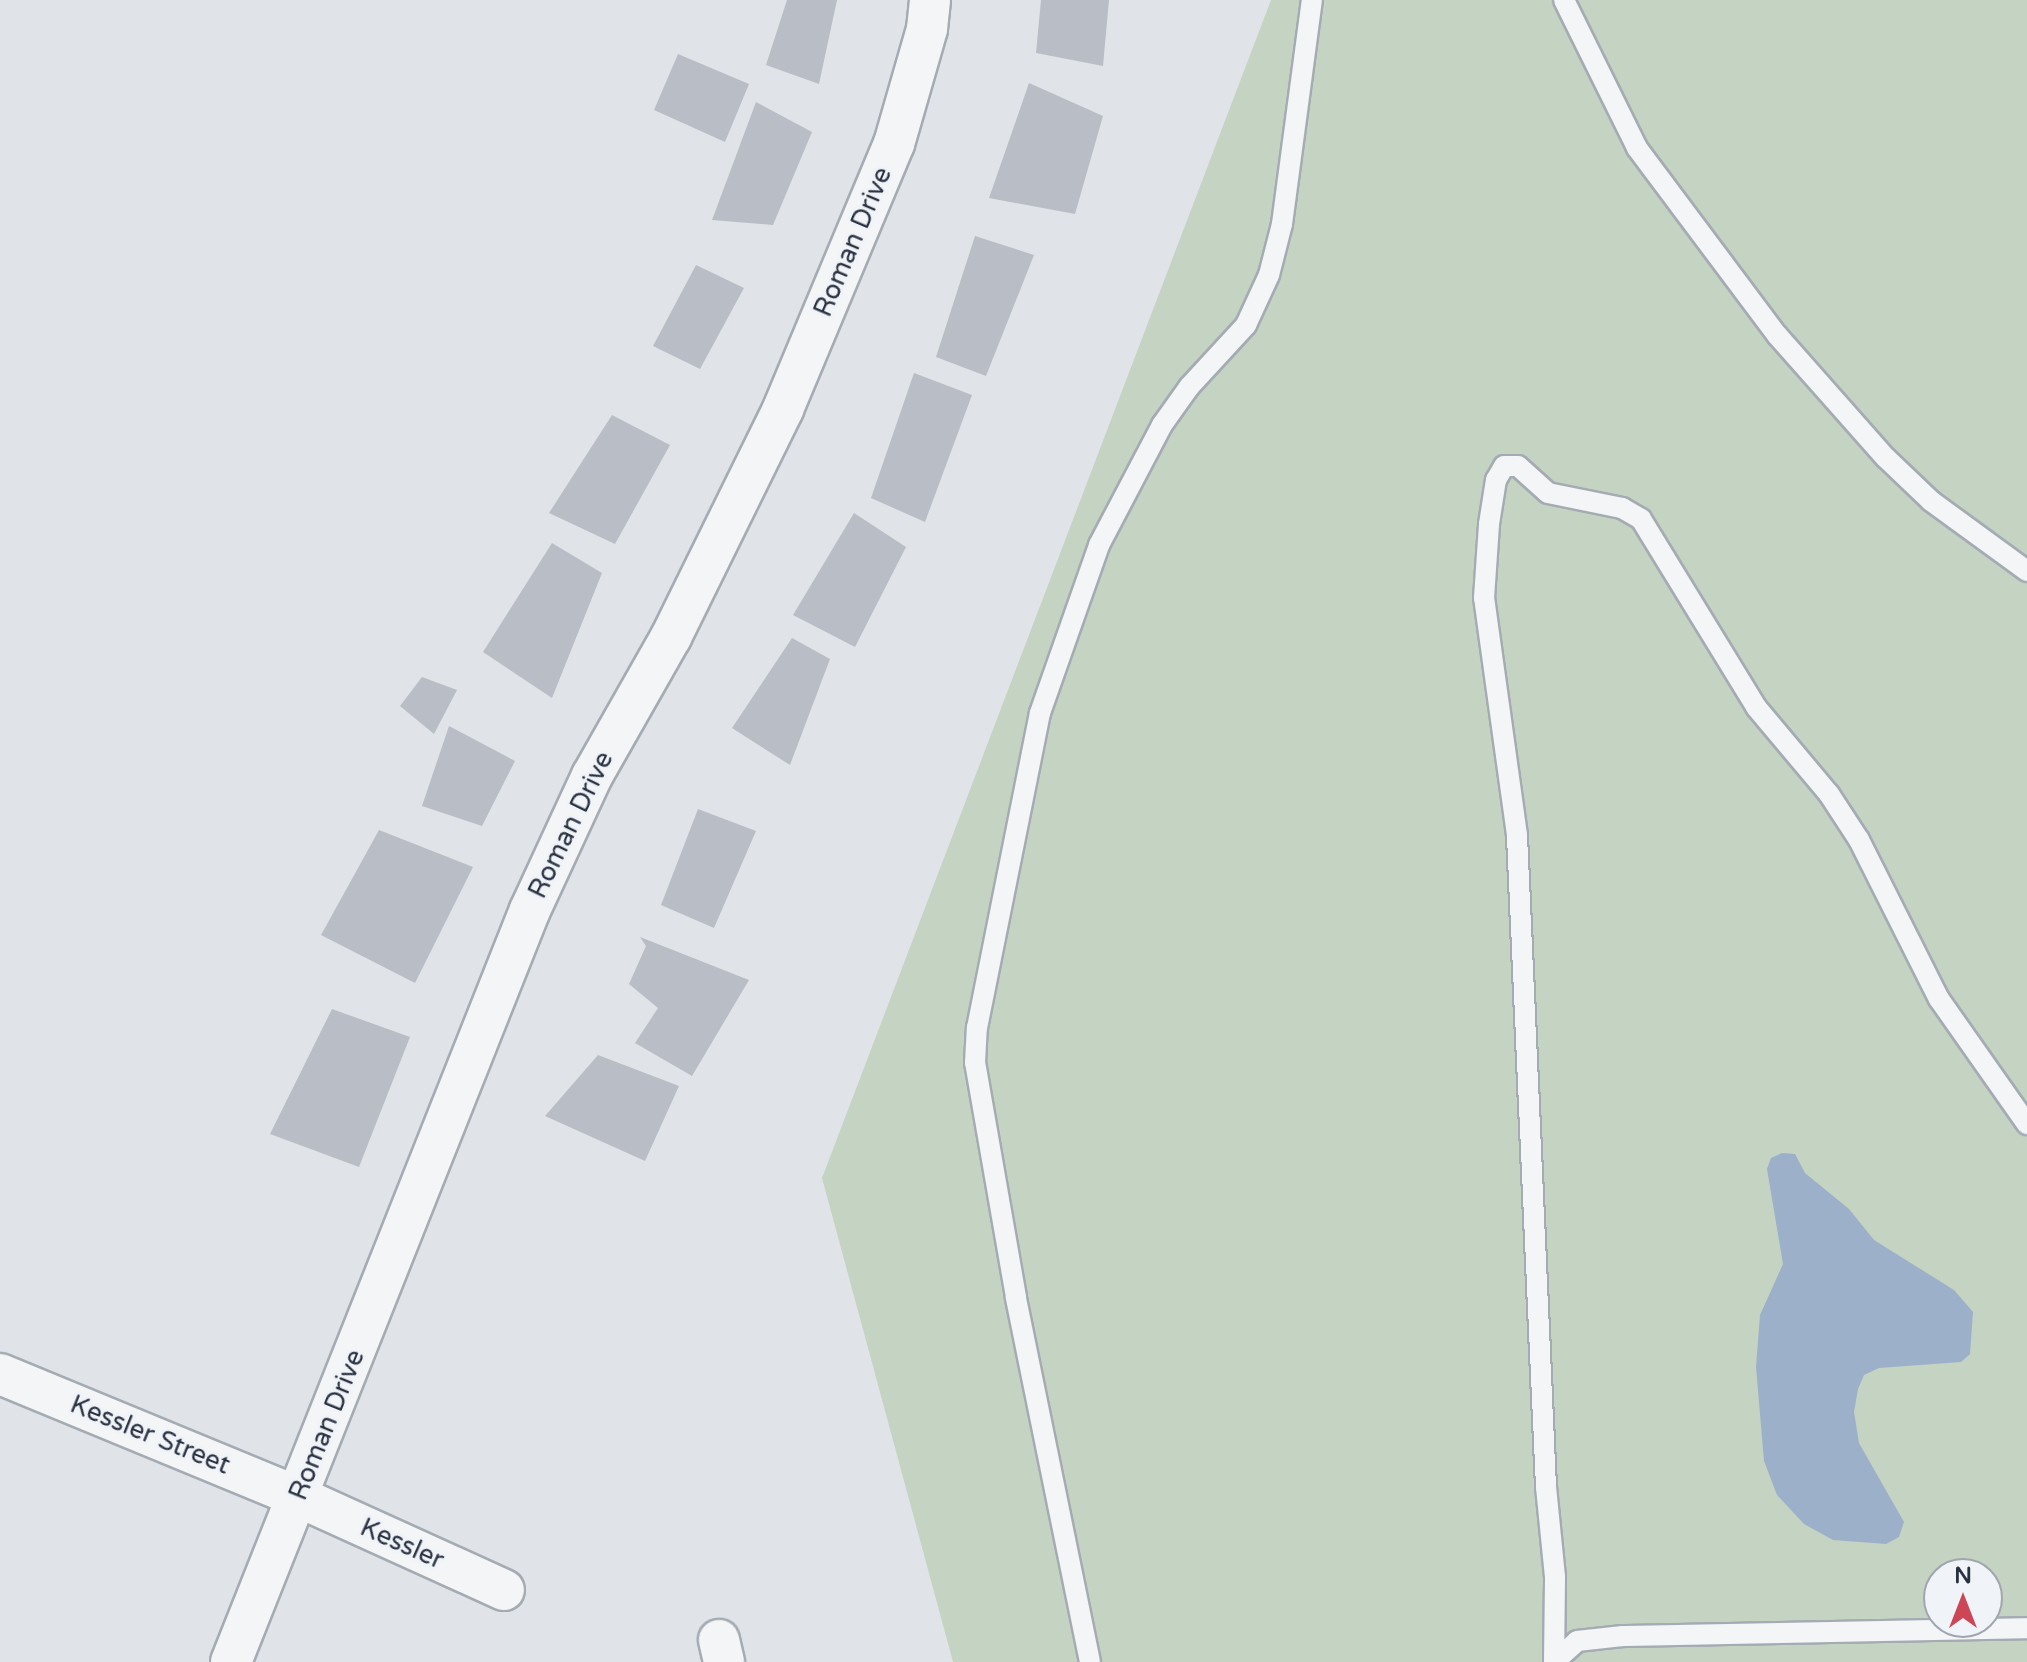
<!DOCTYPE html>
<html>
<head>
<meta charset="utf-8">
<style>
  body { margin:0 }
  #map { position:relative; width:2027px; height:1662px; overflow:hidden; background:#e0e4e9; font-family:"Varela Round",sans-serif }
  div>[style] { position:absolute }
  .green>* { inset:0; background:#c5d3c2 }
  .water>* { inset:0; background:#9cb0c9 }
  .building>* { inset:0; background:#b8bdc6 }
  .roads { filter:drop-shadow(2px 0 #a5abb3) drop-shadow(-2px 0 #a5abb3) drop-shadow(0 2px #a5abb3) drop-shadow(0 -2px #a5abb3) }
  .service>* { height:20px; margin:-10px; padding:0 10px; transform-origin:10px; border-radius:10px; background:#f3f5f7 }
  .minor>* { height:40px; margin:-20px; padding:0 20px; transform-origin:20px; border-radius:20px; background:#f3f5f7 }
  span { translate:-50% -50%; white-space:nowrap; text-align:center; line-height:1.15; -webkit-text-stroke:6px #f0f3f7; paint-order:stroke }
  .street-label { font-size:26px; color:#293141 }
  .north { position:absolute; left:1923px; top:1558px; width:80px; height:80px; box-sizing:border-box; background:#f0f3f7; border:2px solid #a0a5ae; border-radius:50%; rotate:0deg; font-size:22px; font-weight:700; line-height:32px; text-align:center; color:#293141 }
  .north::after { content:''; display:block; margin:auto; width:28px; height:36px; background:#cd4656; clip-path:polygon(50% 0,100% 100%,50% 72%,0 100%) }
</style>
</head>
<body>
<div id="map">
  <div class="green">
    <div style="clip-path:polygon(evenodd,1271px 0,2027px 0,2027px 1662px,953px 1662px,822px 1178px,1271px 0,1939px 1574px,1987px 1574px,1987px 1622px,1939px 1622px,1939px 1574px)"></div>
  </div>
  <div class="water">
    <div style="clip-path:polygon(1782px 1153px,1795px 1154px,1805px 1173px,1849px 1209px,1874px 1240px,1954px 1290px,1973px 1312px,1970px 1354px,1961px 1362px,1879px 1368px,1864px 1375px,1858px 1389px,1854px 1412px,1859px 1443px,1904px 1522px,1899px 1537px,1886px 1544px,1833px 1540px,1804px 1524px,1777px 1495px,1764px 1461px,1756px 1367px,1760px 1315px,1783px 1264px,1767px 1169px,1771px 1158px)"></div>
  </div>
  <div class="building">
    <div style="clip-path:polygon(787px 0,837px 0,819px 84px,766px 65px)"></div>
    <div style="clip-path:polygon(1041px 0,1109px 0,1103px 66px,1036px 53px)"></div>
    <div style="clip-path:polygon(678px 54px,749px 84px,725px 142px,654px 110px)"></div>
    <div style="clip-path:polygon(1029px 83px,1103px 116px,1075px 214px,989px 198px)"></div>
    <div style="clip-path:polygon(756px 102px,812px 132px,773px 225px,712px 220px)"></div>
    <div style="clip-path:polygon(975px 236px,1034px 255px,986px 376px,936px 357px)"></div>
    <div style="clip-path:polygon(696px 265px,744px 288px,700px 369px,653px 346px)"></div>
    <div style="clip-path:polygon(914px 373px,972px 395px,925px 522px,871px 498px)"></div>
    <div style="clip-path:polygon(612px 415px,670px 445px,615px 544px,549px 513px)"></div>
    <div style="clip-path:polygon(854px 513px,906px 547px,855px 647px,793px 615px)"></div>
    <div style="clip-path:polygon(552px 543px,602px 573px,552px 698px,483px 652px)"></div>
    <div style="clip-path:polygon(792px 638px,830px 659px,790px 765px,732px 728px)"></div>
    <div style="clip-path:polygon(422px 677px,457px 690px,434px 734px,400px 706px)"></div>
    <div style="clip-path:polygon(449px 726px,515px 761px,482px 826px,422px 806px)"></div>
    <div style="clip-path:polygon(698px 809px,756px 831px,714px 928px,661px 905px)"></div>
    <div style="clip-path:polygon(379px 830px,473px 867px,415px 983px,321px 935px)"></div>
    <div style="clip-path:polygon(640px 937px,749px 980px,692px 1076px,635px 1043px,658px 1008px,629px 984px,646px 946px)"></div>
    <div style="clip-path:polygon(332px 1009px,410px 1037px,359px 1167px,270px 1134px)"></div>
    <div style="clip-path:polygon(598px 1055px,679px 1086px,645px 1161px,545px 1116px)"></div>
  </div>
  <div class="roads">
    <div class="service">
      <div style="left:1564px;top:0;width:165px;rotate:63.7deg"></div>
      <div style="left:1637px;top:148px;width:234px;rotate:53.2deg"></div>
      <div style="left:1777px;top:335px;width:164px;rotate:48.5deg"></div>
      <div style="left:1886px;top:458px;width:62px;rotate:43.7deg"></div>
      <div style="left:1931px;top:501px;width:119px;rotate:36.1deg"></div>
      <div style="left:1090px;top:1662px;width:372px;rotate:-101.5deg"></div>
      <div style="left:1016px;top:1297px;width:238px;rotate:-99.9deg"></div>
      <div style="left:975px;top:1063px;width:35px;rotate:-87deg"></div>
      <div style="left:977px;top:1028px;width:321px;rotate:-78.7deg"></div>
      <div style="left:1040px;top:713px;width:178px;rotate:-70.6deg"></div>
      <div style="left:1099px;top:545px;width:136px;rotate:-62.3deg"></div>
      <div style="left:1162px;top:425px;width:47px;rotate:-54.6deg"></div>
      <div style="left:1189px;top:387px;width:84px;rotate:-47.4deg"></div>
      <div style="left:1246px;top:325px;width:55px;rotate:-65.3deg"></div>
      <div style="left:1269px;top:275px;width:53px;rotate:-75.7deg"></div>
      <div style="left:1282px;top:224px;width:226px;rotate:-82.4deg"></div>
      <div style="left:1554px;top:1662px;width:85px;rotate:-89.3deg"></div>
      <div style="left:1555px;top:1577px;width:90px;rotate:-95.7deg"></div>
      <div style="left:1546px;top:1487px;width:653px;rotate:-92.55deg"></div>
      <div style="left:1517px;top:835px;width:239px;rotate:-97.9deg"></div>
      <div style="left:1484px;top:598px;width:74px;rotate:-86.1deg"></div>
      <div style="left:1489px;top:524px;width:45px;rotate:-81deg"></div>
      <div style="left:1496px;top:480px;width:16px;rotate:-60deg"></div>
      <div style="left:1504px;top:466px;width:14px"></div>
      <div style="left:1518px;top:466px;width:40px;rotate:42deg"></div>
      <div style="left:1548px;top:493px;width:76px;rotate:11.5deg"></div>
      <div style="left:1622px;top:508px;width:22px;rotate:30deg"></div>
      <div style="left:1641px;top:519px;width:220px;rotate:58.5deg"></div>
      <div style="left:1756px;top:707px;width:114px;rotate:50deg"></div>
      <div style="left:1829px;top:794px;width:55px;rotate:56.9deg"></div>
      <div style="left:1859px;top:840px;width:178px;rotate:63.3deg"></div>
      <div style="left:1939px;top:999px;width:153px;rotate:54.9deg"></div>
      <div style="left:1554px;top:1662px;width:31px;rotate:-42deg"></div>
      <div style="left:1577px;top:1641px;width:46px;rotate:-6.2deg"></div>
      <div style="left:1623px;top:1636px;width:404px;rotate:-1.1deg"></div>
    </div>
    <div class="minor">
      <div style="left:0;top:1374px;width:323px;rotate:22.4deg"></div>
      <div style="left:299px;top:1497px;width:225px;rotate:24.4deg"></div>
      <div style="left:719px;top:1640px;width:23px;rotate:77deg"></div>
      <div style="left:231px;top:1662px;width:809px;rotate:-68.32deg"></div>
      <div style="left:530px;top:910px;width:148px;rotate:-65.2deg"></div>
      <div style="left:592px;top:776px;width:160px;rotate:-60.4deg"></div>
      <div style="left:671px;top:637px;width:254px;rotate:-63.8deg"></div>
      <div style="left:783px;top:409px;width:287px;rotate:-67.3deg"></div>
      <div style="left:894px;top:144px;width:120px;rotate:-74deg"></div>
      <div style="left:927px;top:29px;width:29px;rotate:-84deg"></div>
    </div>
  </div>
  <div class="street-label">
    <span style="left:853px;top:242px;rotate:-67deg">Roman Drive</span>
    <span style="left:571px;top:825px;rotate:-64deg">Roman Drive</span>
    <span style="left:327px;top:1425px;rotate:-68deg">Roman Drive</span>
    <span style="left:150px;top:1435px;rotate:22deg">Kessler Street</span>
    <span style="left:402px;top:1544px;rotate:24deg">Kessler</span>
  </div>
  <div class="north">N</div>
</div>
</body>
</html>
